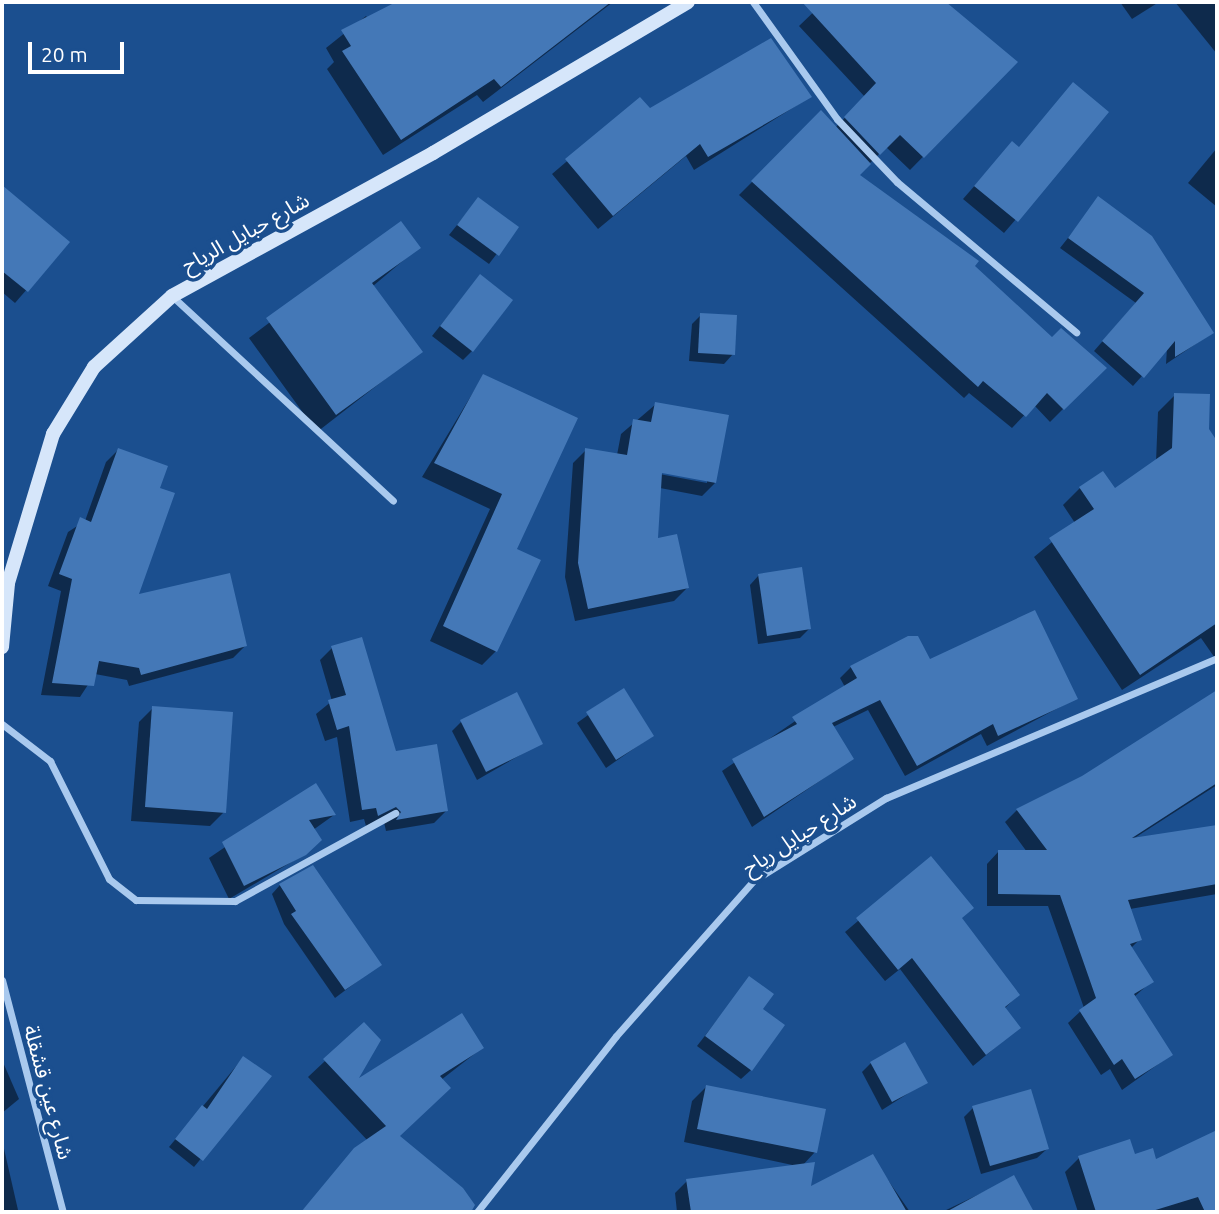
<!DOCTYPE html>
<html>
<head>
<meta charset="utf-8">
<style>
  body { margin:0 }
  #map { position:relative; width:1219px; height:1214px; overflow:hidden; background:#1b4f8f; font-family:Ubuntu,"Noto Sans Arabic",sans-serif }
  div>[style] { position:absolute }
  .shadow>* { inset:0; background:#0007 }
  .building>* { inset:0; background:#4478b7 }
  .street>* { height:7px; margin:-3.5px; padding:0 3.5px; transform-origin:3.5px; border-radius:3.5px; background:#a9c9ee }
  .secondary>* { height:14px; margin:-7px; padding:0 7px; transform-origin:7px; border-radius:7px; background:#d6e6fa }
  span { translate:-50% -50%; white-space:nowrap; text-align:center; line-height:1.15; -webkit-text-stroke:7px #1b4f8f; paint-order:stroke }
  .street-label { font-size:21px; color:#fff }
  .frame { position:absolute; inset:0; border:4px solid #fff; pointer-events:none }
  .scale { position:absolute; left:28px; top:42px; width:96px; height:32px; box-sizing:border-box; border:4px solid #fff; border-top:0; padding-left:9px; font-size:21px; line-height:24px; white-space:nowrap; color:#fff; -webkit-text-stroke:5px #1b4f8f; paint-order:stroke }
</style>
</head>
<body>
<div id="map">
  <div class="shadow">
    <div style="clip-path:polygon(399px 2px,433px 2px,438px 10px,449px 2px,613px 2px,483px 102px,477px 95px,383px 155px,327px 69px,334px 62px,326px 48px,366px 16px,370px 21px)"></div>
    <div style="clip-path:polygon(824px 2px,945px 2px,1016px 62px,910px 170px,886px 147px,857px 176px,973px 266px,1052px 340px,1104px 368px,1050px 422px,1034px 405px,1012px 428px,969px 393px,964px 398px,739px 195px,821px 113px,835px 128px,865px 97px,799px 26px)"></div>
    <div style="clip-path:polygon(1120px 2px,1159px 2px,1132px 19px)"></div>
    <div style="clip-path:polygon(1175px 2px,1217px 2px,1217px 54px)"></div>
    <div style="clip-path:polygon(810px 97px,694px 170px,686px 156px,598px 229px,552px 174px,640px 99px,649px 110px)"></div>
    <div style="clip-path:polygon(1107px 113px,1004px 233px,963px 199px,1012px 143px,1018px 149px)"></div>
    <div style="clip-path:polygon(1217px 148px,1217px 207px,1188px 183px)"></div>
    <div style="clip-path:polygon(8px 192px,68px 242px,15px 303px,2px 292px,2px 198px)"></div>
    <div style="clip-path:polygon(478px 199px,517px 227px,489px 264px,449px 235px)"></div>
    <div style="clip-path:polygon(1099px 199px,1212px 333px,1166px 364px,1167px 348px,1133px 386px,1094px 351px,1136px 303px,1060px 248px)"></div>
    <div style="clip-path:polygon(401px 223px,418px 248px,373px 286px,420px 352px,317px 432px,249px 338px)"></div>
    <div style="clip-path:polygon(480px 276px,472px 351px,463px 360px,432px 336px)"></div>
    <div style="clip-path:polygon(701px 315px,733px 354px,724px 364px,689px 361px,692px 324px)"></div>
    <div style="clip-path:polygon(483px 376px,514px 549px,496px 651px,482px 665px,430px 641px,490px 509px,422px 477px)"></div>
    <div style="clip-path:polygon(1175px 395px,1217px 444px,1217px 516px,1187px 553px,1217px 535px,1217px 661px,1201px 638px,1122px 690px,1034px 557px,1075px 523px,1063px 505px,1080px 488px,1114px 491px,1156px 462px,1158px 412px)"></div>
    <div style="clip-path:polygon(evenodd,656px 404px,715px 483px,702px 496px,660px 488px,656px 541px,687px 588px,674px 601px,575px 621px,565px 577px,573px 463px,586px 450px,617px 455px,621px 434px,656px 404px,654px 470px,707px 480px,707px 483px,654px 473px,654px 470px)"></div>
    <div style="clip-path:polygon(118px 450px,158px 489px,136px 596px,245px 646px,233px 658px,129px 686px,127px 680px,95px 674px,80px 697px,41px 695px,61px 591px,48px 586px,68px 532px,85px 521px,106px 462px)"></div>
    <div style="clip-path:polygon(759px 575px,809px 629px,800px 638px,758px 644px,750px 585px)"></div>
    <div style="clip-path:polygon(332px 648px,395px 753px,446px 811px,434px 823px,386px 831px,383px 818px,366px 826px,364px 819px,350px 822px,337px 737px,325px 741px,316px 714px,332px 701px,320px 660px)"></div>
    <div style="clip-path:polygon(851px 667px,1075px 699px,987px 746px,981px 734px,905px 776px,868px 710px,833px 727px,852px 759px,752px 827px,722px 771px,845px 687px,840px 678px)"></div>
    <div style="clip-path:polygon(623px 690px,652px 736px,606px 768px,577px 723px)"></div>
    <div style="clip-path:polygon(1217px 692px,1217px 785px,1133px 839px,1217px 826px,1217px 894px,1130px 909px,1140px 939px,1131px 948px,1152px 981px,1134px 997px,1171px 1055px,1122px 1090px,1110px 1069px,1101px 1075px,1068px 1023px,1084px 1008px,1048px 906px,987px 906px,987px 864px,999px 851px,1027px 852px,1005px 822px,1017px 810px,1083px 778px)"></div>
    <div style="clip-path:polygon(153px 708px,224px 812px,210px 826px,131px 821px,139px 722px)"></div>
    <div style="clip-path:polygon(461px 722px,541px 743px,477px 780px,452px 731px)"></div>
    <div style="clip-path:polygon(315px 786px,334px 815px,313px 830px,305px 854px,229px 899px,209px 858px)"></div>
    <div style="clip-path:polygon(931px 859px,961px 919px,1018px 995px,1004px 1009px,1019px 1028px,973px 1066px,900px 969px,885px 981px,845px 932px)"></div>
    <div style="clip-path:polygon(280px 885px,379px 965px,335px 998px,284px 924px,272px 894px)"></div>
    <div style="clip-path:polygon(749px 979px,761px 1009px,751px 1070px,741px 1079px,697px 1046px)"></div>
    <div style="clip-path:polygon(482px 1048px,441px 1080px,398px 1136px,472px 1205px,468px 1212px,301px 1212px,368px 1141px,308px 1077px,325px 1061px,354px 1083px)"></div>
    <div style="clip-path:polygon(243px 1058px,269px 1076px,194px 1167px,169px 1147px)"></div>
    <div style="clip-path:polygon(2px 1060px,19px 1099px,2px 1113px)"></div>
    <div style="clip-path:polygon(871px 1063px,926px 1082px,882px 1110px,862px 1072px)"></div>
    <div style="clip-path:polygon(706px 1087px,815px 1152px,802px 1166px,808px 1189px,872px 1157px,910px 1212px,677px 1212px,675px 1193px,687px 1181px,797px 1166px,684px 1142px,692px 1101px)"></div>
    <div style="clip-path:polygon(973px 1108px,1047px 1149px,1037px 1158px,981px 1174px,964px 1117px)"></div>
    <div style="clip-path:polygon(1217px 1132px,1217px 1212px,1078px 1212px,1065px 1172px,1079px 1158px,1155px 1162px)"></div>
    <div style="clip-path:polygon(2px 1140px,18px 1210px,16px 1212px,2px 1212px)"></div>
    <div style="clip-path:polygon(1013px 1178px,1032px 1212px,942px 1212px)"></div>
  </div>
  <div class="building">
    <div style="clip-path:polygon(396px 2px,611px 2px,501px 87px,494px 79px,401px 140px,342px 51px,351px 46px,341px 30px)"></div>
    <div style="clip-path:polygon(802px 2px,946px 2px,1018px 62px,924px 158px,900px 135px,880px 155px,844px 117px,876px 83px)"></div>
    <div style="clip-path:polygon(771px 38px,812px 97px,708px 157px,700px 144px,613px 216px,565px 159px,640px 97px,650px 108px)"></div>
    <div style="clip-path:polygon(1073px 82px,1109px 112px,1018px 222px,974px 186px,1012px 141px,1019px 147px)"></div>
    <div style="clip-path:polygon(821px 110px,871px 164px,860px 175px,979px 261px,975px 266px,1052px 337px,1061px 328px,1107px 368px,1064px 410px,1047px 393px,1026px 417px,983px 381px,978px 387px,751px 181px)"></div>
    <div style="clip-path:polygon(2px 185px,70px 242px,28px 292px,2px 271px)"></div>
    <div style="clip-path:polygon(1098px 196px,1152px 236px,1214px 333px,1175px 357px,1175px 341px,1144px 378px,1102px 341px,1144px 293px,1068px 238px)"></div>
    <div style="clip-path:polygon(478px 197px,519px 227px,499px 256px,457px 225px)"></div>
    <div style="clip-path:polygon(401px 221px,421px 248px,372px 283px,423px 352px,336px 415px,266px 318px)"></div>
    <div style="clip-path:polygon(480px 274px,513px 300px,473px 352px,440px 326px)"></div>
    <div style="clip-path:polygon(700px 313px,737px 315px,735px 355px,698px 353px)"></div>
    <div style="clip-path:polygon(483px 374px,578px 418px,517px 549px,541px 560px,497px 652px,443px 626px,502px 494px,434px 463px)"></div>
    <div style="clip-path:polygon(1174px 393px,1210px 394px,1209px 429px,1217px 441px,1217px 623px,1140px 675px,1049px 538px,1094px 509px,1079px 487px,1103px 471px,1115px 488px,1172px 448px)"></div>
    <div style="clip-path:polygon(655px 402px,729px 415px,716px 483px,662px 473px,658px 538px,677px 534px,689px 588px,588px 609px,578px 563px,585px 448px,627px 455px,633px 419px,651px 422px)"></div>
    <div style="clip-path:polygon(118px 448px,168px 466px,160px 488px,175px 493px,139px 594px,230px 573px,247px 646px,141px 675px,139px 668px,99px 661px,94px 686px,52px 683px,72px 579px,59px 574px,80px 517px,91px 522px)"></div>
    <div style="clip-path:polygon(802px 567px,811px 629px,767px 636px,758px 574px)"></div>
    <div style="clip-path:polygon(1035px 610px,1078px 699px,998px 736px,993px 724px,917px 766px,880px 700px,832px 723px,854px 759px,764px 817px,732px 759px,797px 724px,792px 717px,857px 678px,850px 666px,908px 636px,918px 636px,930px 659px)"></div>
    <div style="clip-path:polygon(362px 637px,396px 751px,437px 744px,448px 811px,396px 820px,401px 812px,396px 807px,378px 816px,376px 808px,362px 810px,349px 726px,337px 730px,328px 700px,346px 695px,331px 646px)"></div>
    <div style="clip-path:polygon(624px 688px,654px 736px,616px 760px,586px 712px)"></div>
    <div style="clip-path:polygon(1217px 690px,1217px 783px,1132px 838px,1217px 825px,1217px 884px,1128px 900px,1142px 940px,1130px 944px,1154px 982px,1134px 994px,1173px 1055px,1135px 1079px,1122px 1059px,1114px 1065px,1079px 1010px,1096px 998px,1060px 895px,998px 894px,998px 850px,1047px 850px,1016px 809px,1082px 776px)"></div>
    <div style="clip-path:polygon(517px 692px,543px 744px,486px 772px,460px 720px)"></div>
    <div style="clip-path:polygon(152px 706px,233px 712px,226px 813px,145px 807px)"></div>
    <div style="clip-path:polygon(316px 783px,336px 815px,309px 820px,322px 840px,306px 855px,244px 886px,222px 842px)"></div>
    <div style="clip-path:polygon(931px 856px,974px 908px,962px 918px,1020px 995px,1005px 1007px,1021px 1028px,986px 1055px,912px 958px,898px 970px,856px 918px)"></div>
    <div style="clip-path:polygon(313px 865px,382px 965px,345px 990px,291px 914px,296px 911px,279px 884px)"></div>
    <div style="clip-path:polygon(749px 976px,774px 994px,763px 1009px,785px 1025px,752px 1071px,705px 1036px)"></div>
    <div style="clip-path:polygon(462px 1013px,484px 1048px,440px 1076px,451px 1088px,400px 1136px,463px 1188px,475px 1205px,471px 1212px,301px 1212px,354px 1148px,386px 1126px,323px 1059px,364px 1022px,381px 1040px,359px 1078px)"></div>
    <div style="clip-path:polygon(905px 1042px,928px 1083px,892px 1102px,870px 1062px)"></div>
    <div style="clip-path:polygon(243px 1056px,272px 1076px,203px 1161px,175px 1139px,202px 1105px,207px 1109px)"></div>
    <div style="clip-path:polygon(706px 1085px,826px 1109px,817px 1153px,697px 1129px)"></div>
    <div style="clip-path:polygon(1031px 1089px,1049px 1149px,990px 1166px,972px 1106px)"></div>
    <div style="clip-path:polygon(1217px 1130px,1217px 1212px,1205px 1212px,1198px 1197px,1149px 1212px,1096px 1212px,1078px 1156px,1130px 1139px,1135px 1154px,1153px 1148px,1156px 1159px)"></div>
    <div style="clip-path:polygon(873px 1154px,907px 1212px,691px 1212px,686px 1179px,815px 1162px,811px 1186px)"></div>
    <div style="clip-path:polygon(1014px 1175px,1034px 1212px,946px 1212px)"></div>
  </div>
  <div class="street">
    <div style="left:753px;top:2px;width:144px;rotate:54.3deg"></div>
    <div style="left:837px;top:119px;width:87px;rotate:46.4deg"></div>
    <div style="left:897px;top:182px;width:234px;rotate:40deg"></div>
    <div style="left:172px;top:296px;width:301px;rotate:42.8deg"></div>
    <div style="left:2px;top:724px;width:61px;rotate:37.6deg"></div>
    <div style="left:50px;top:761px;width:132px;rotate:63.4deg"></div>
    <div style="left:109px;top:879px;width:34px;rotate:38deg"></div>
    <div style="left:136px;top:900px;width:99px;rotate:0.6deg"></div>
    <div style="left:235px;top:901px;width:183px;rotate:-28.8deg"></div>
    <div style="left:2px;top:980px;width:240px;rotate:75.3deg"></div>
    <div style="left:477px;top:1212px;width:224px;rotate:-51.7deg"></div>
    <div style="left:616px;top:1036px;width:207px;rotate:-48.5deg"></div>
    <div style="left:753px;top:881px;width:157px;rotate:-32deg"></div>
    <div style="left:886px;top:798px;width:359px;rotate:-22.9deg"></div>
  </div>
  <div class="secondary">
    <div style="left:2px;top:647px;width:64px;rotate:-84.6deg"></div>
    <div style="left:8px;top:583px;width:156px;rotate:-73.2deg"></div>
    <div style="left:53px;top:434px;width:79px;rotate:-58.5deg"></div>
    <div style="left:94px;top:367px;width:105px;rotate:-42.3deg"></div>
    <div style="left:172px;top:296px;width:298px;rotate:-28.7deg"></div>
    <div style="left:433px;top:153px;width:296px;rotate:-30.6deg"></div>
  </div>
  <div class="street-label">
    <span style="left:245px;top:232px;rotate:-29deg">شارع حبايل الرياح</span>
    <span style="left:799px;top:834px;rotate:-33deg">شارع حبايل رياح</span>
    <span style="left:49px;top:1092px;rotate:75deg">شارع عين قشقلة</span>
  </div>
  <div class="frame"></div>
  <div class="scale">20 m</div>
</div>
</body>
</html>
